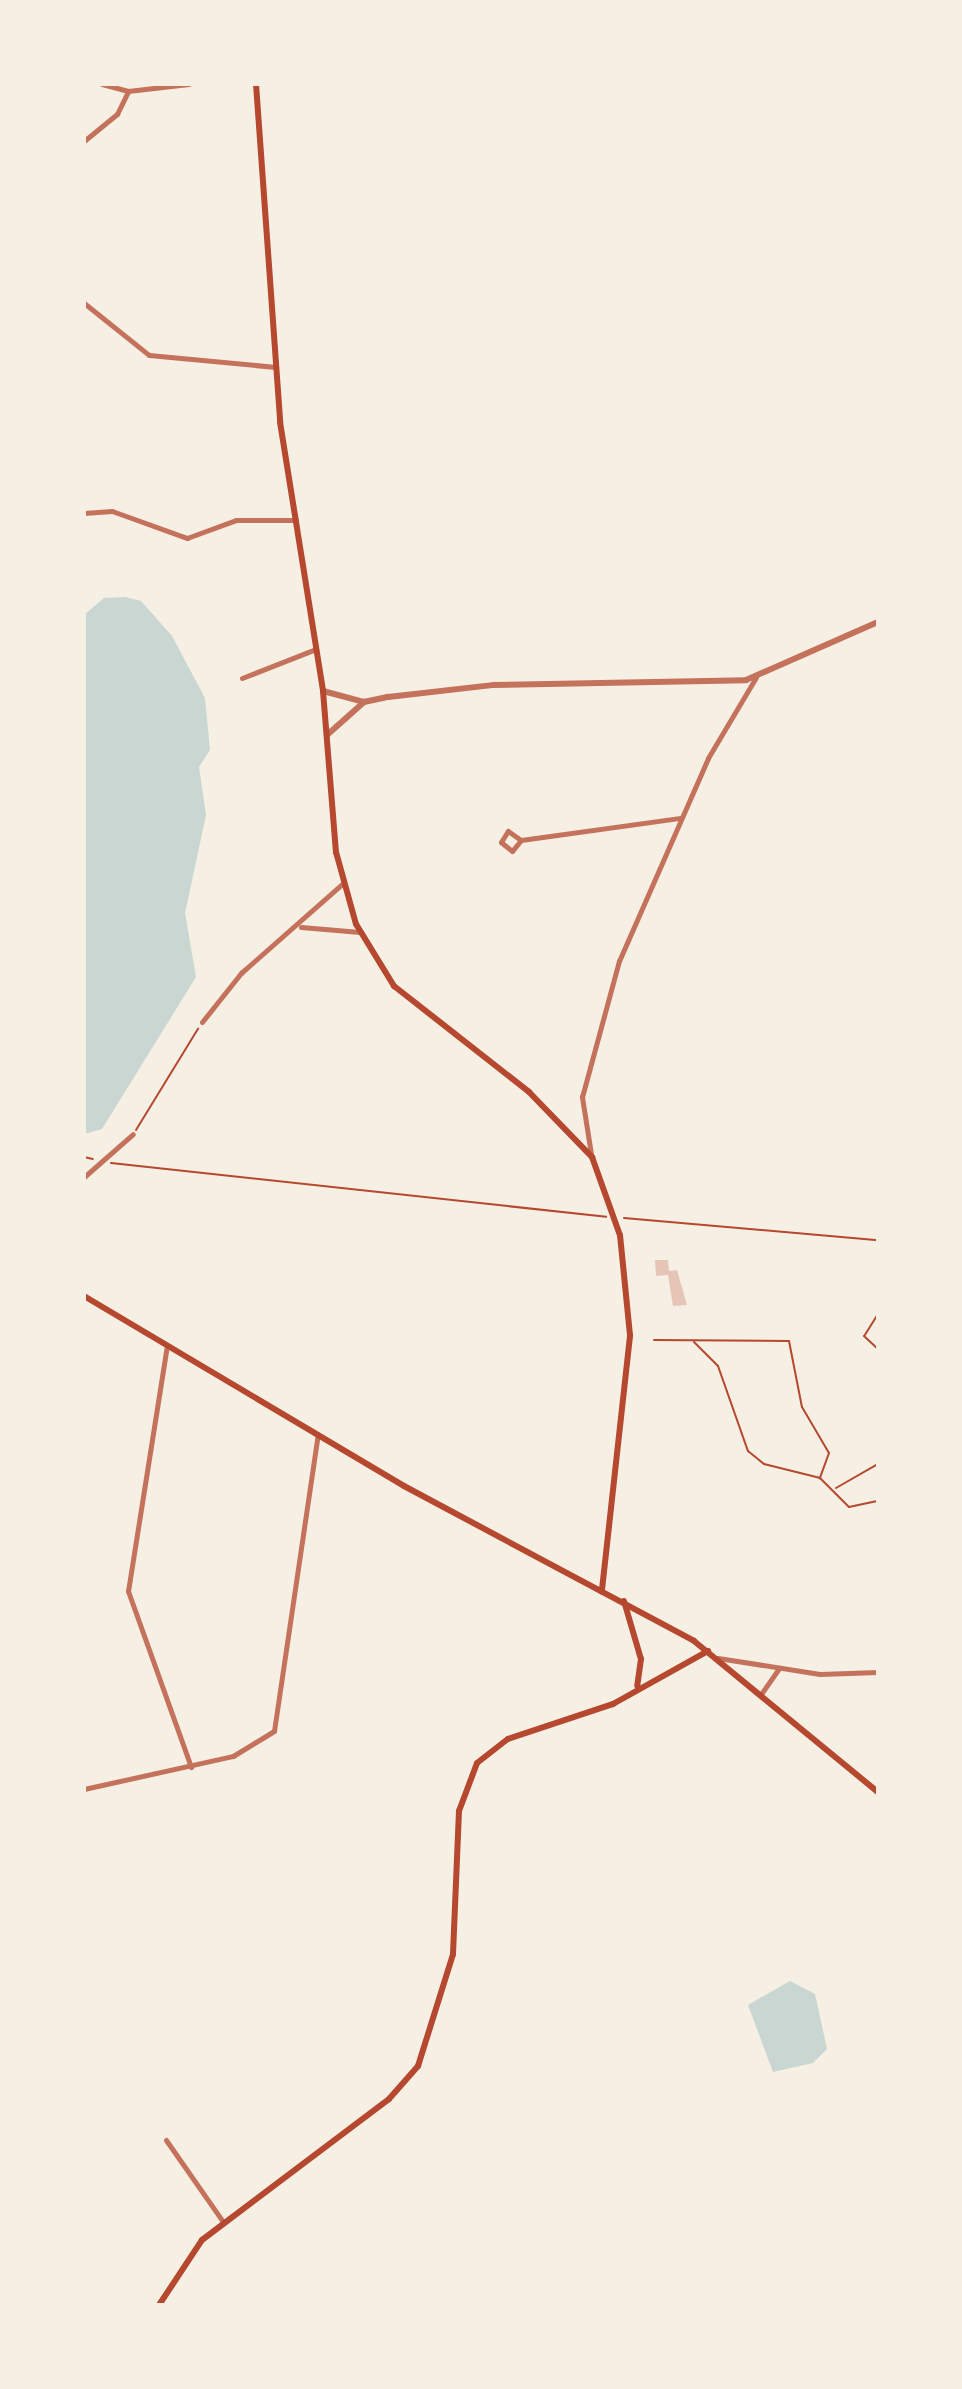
<!DOCTYPE html>
<html>
<head>
<meta charset="utf-8">
<style>
  body { margin:0 }
  #map { position:relative; width:962px; height:2389px; overflow:hidden; background:#f6efe4; font-family:Karla,sans-serif }
  div>[style] { position:absolute }
  .water>* { inset:0; background:#c9d6d2 }
  .building>* { inset:0; background:#e6c5b7 }
  .path>* { height:2px; margin:-1px; padding:0 1px; transform-origin:1px; border-radius:1px; background:#b5482f }
  .minor>* { height:5px; margin:-2.5px; padding:0 2.5px; transform-origin:2.5px; border-radius:2.5px; background:#c5725c }
  .tertiary>* { height:6px; margin:-3px; padding:0 3px; transform-origin:3px; border-radius:3px; background:#c5725c }
  .secondary>* { height:6px; margin:-3px; padding:0 3px; transform-origin:3px; border-radius:3px; background:#b5482f }
  span { translate:-50% -50%; white-space:nowrap; text-align:center; line-height:1.15; -webkit-text-stroke:7px #f6efe4; paint-order:stroke }
  .frame { position:absolute; inset:0; border:86px solid #f6efe4; pointer-events:none }
</style>
</head>
<body>
<div id="map">
  <div class="water">
    <div style="clip-path:polygon(125px 597px,141px 601px,172px 636px,205px 698px,210px 750px,199px 767px,206px 815px,185px 913px,196px 977px,102px 1129px,84px 1134px,84px 615px,104px 598px)"></div>
    <div style="clip-path:polygon(790px 1981px,815px 1994px,827px 2049px,813px 2063px,773px 2072px,748px 2005px)"></div>
  </div>
  <div class="building">
    <div style="clip-path:polygon(655px 1260px,668px 1260px,669px 1271px,677px 1270px,687px 1305px,673px 1306px,668px 1275px,656px 1276px)"></div>
  </div>
  <div class="path">
    <div style="left:136px;top:1130px;width:119px;rotate:-58.5deg"></div>
    <div style="left:84px;top:1157px;width:9px;rotate:13deg"></div>
    <div style="left:111px;top:1163px;width:498px;rotate:6.2deg"></div>
    <div style="left:624px;top:1218px;width:255px;rotate:5deg"></div>
    <div style="left:878px;top:1314px;width:26px;rotate:122deg"></div>
    <div style="left:864px;top:1336px;width:19px;rotate:43deg"></div>
    <div style="left:654px;top:1340px;width:135px;rotate:0.4deg"></div>
    <div style="left:789px;top:1341px;width:67px;rotate:78.9deg"></div>
    <div style="left:802px;top:1407px;width:53px;rotate:59.6deg"></div>
    <div style="left:829px;top:1453px;width:27px;rotate:110deg"></div>
    <div style="left:694px;top:1342px;width:34px;rotate:45deg"></div>
    <div style="left:718px;top:1366px;width:90px;rotate:70.6deg"></div>
    <div style="left:748px;top:1451px;width:21px;rotate:39deg"></div>
    <div style="left:764px;top:1464px;width:58px;rotate:14deg"></div>
    <div style="left:820px;top:1478px;width:41px;rotate:45deg"></div>
    <div style="left:849px;top:1507px;width:30px;rotate:-12deg"></div>
    <div style="left:836px;top:1488px;width:48px;rotate:-29.7deg"></div>
  </div>
  <div class="minor">
    <div style="left:102px;top:84px;width:27px;rotate:15deg"></div>
    <div style="left:128px;top:91px;width:61px;rotate:-6.5deg"></div>
    <div style="left:84px;top:141px;width:43px;rotate:-39.3deg"></div>
    <div style="left:117px;top:114px;width:25px;rotate:-64deg"></div>
    <div style="left:84px;top:303px;width:83px;rotate:38.7deg"></div>
    <div style="left:149px;top:355px;width:127px;rotate:5.4deg"></div>
    <div style="left:84px;top:513px;width:28px;rotate:-4deg"></div>
    <div style="left:112px;top:511px;width:80px;rotate:19.8deg"></div>
    <div style="left:187px;top:538px;width:52px;rotate:-20.2deg"></div>
    <div style="left:236px;top:520px;width:60px"></div>
    <div style="left:242px;top:678px;width:79px;rotate:-21.4deg"></div>
    <div style="left:521px;top:840px;width:14px;rotate:129deg"></div>
    <div style="left:512px;top:851px;width:14px;rotate:-141deg"></div>
    <div style="left:501px;top:842px;width:13px;rotate:-58deg"></div>
    <div style="left:508px;top:831px;width:16px;rotate:35deg"></div>
    <div style="left:521px;top:840px;width:161px;rotate:-7.9deg"></div>
    <div style="left:301px;top:927px;width:59px;rotate:4.8deg"></div>
    <div style="left:202px;top:1022px;width:63px;rotate:-51.5deg"></div>
    <div style="left:241px;top:973px;width:136px;rotate:-41.4deg"></div>
    <div style="left:591px;top:1154px;width:58px;rotate:-99deg"></div>
    <div style="left:582px;top:1097px;width:141px;rotate:-74.8deg"></div>
    <div style="left:619px;top:961px;width:222px;rotate:-66.3deg"></div>
    <div style="left:708px;top:758px;width:94px;rotate:-59.3deg"></div>
    <div style="left:84px;top:1177px;width:65px;rotate:-41.3deg"></div>
    <div style="left:167px;top:1345px;width:249px;rotate:99deg"></div>
    <div style="left:128px;top:1591px;width:187px;rotate:70.3deg"></div>
    <div style="left:718px;top:1658px;width:103px;rotate:8.9deg"></div>
    <div style="left:820px;top:1674px;width:58px;rotate:-2deg"></div>
    <div style="left:761px;top:1694px;width:32px;rotate:-55deg"></div>
    <div style="left:84px;top:1789px;width:153px;rotate:-12.5deg"></div>
    <div style="left:233px;top:1756px;width:48px;rotate:-31.4deg"></div>
    <div style="left:274px;top:1731px;width:300px;rotate:-81.6deg"></div>
    <div style="left:166px;top:2140px;width:101px;rotate:55.1deg"></div>
  </div>
  <div class="tertiary">
    <div style="left:323px;top:691px;width:42px;rotate:15deg"></div>
    <div style="left:327px;top:735px;width:50px;rotate:-41.7deg"></div>
    <div style="left:364px;top:702px;width:25px;rotate:-12deg"></div>
    <div style="left:388px;top:697px;width:107px;rotate:-6.5deg"></div>
    <div style="left:494px;top:685px;width:252px;rotate:-1.1deg"></div>
    <div style="left:746px;top:680px;width:144px;rotate:-23.7deg"></div>
  </div>
  <div class="secondary">
    <div style="left:256px;top:84px;width:339px;rotate:85.9deg"></div>
    <div style="left:280px;top:422px;width:272px;rotate:80.9deg"></div>
    <div style="left:323px;top:691px;width:162px;rotate:85.4deg"></div>
    <div style="left:336px;top:852px;width:75px;rotate:74.5deg"></div>
    <div style="left:356px;top:924px;width:73px;rotate:58.5deg"></div>
    <div style="left:394px;top:986px;width:172px;rotate:38.1deg"></div>
    <div style="left:529px;top:1092px;width:91px;rotate:45.9deg"></div>
    <div style="left:592px;top:1157px;width:83px;rotate:70.3deg"></div>
    <div style="left:620px;top:1235px;width:101px;rotate:84.3deg"></div>
    <div style="left:630px;top:1336px;width:257px;rotate:96.3deg"></div>
    <div style="left:84px;top:1296px;width:372px;rotate:30.7deg"></div>
    <div style="left:404px;top:1486px;width:329px;rotate:28.1deg"></div>
    <div style="left:694px;top:1641px;width:238px;rotate:39.4deg"></div>
    <div style="left:624px;top:1601px;width:60px;rotate:73.7deg"></div>
    <div style="left:641px;top:1659px;width:27px;rotate:98deg"></div>
    <div style="left:159px;top:2305px;width:78px;rotate:-56.5deg"></div>
    <div style="left:202px;top:2240px;width:234px;rotate:-37deg"></div>
    <div style="left:389px;top:2099px;width:44px;rotate:-48.7deg"></div>
    <div style="left:418px;top:2066px;width:117px;rotate:-72.6deg"></div>
    <div style="left:453px;top:1954px;width:143px;rotate:-87.6deg"></div>
    <div style="left:459px;top:1811px;width:51px;rotate:-69.4deg"></div>
    <div style="left:477px;top:1763px;width:39px;rotate:-38deg"></div>
    <div style="left:508px;top:1739px;width:111px;rotate:-18.4deg"></div>
    <div style="left:613px;top:1704px;width:109px;rotate:-29.2deg"></div>
  </div>
  <div class="frame"></div>
</div>
</body>
</html>
